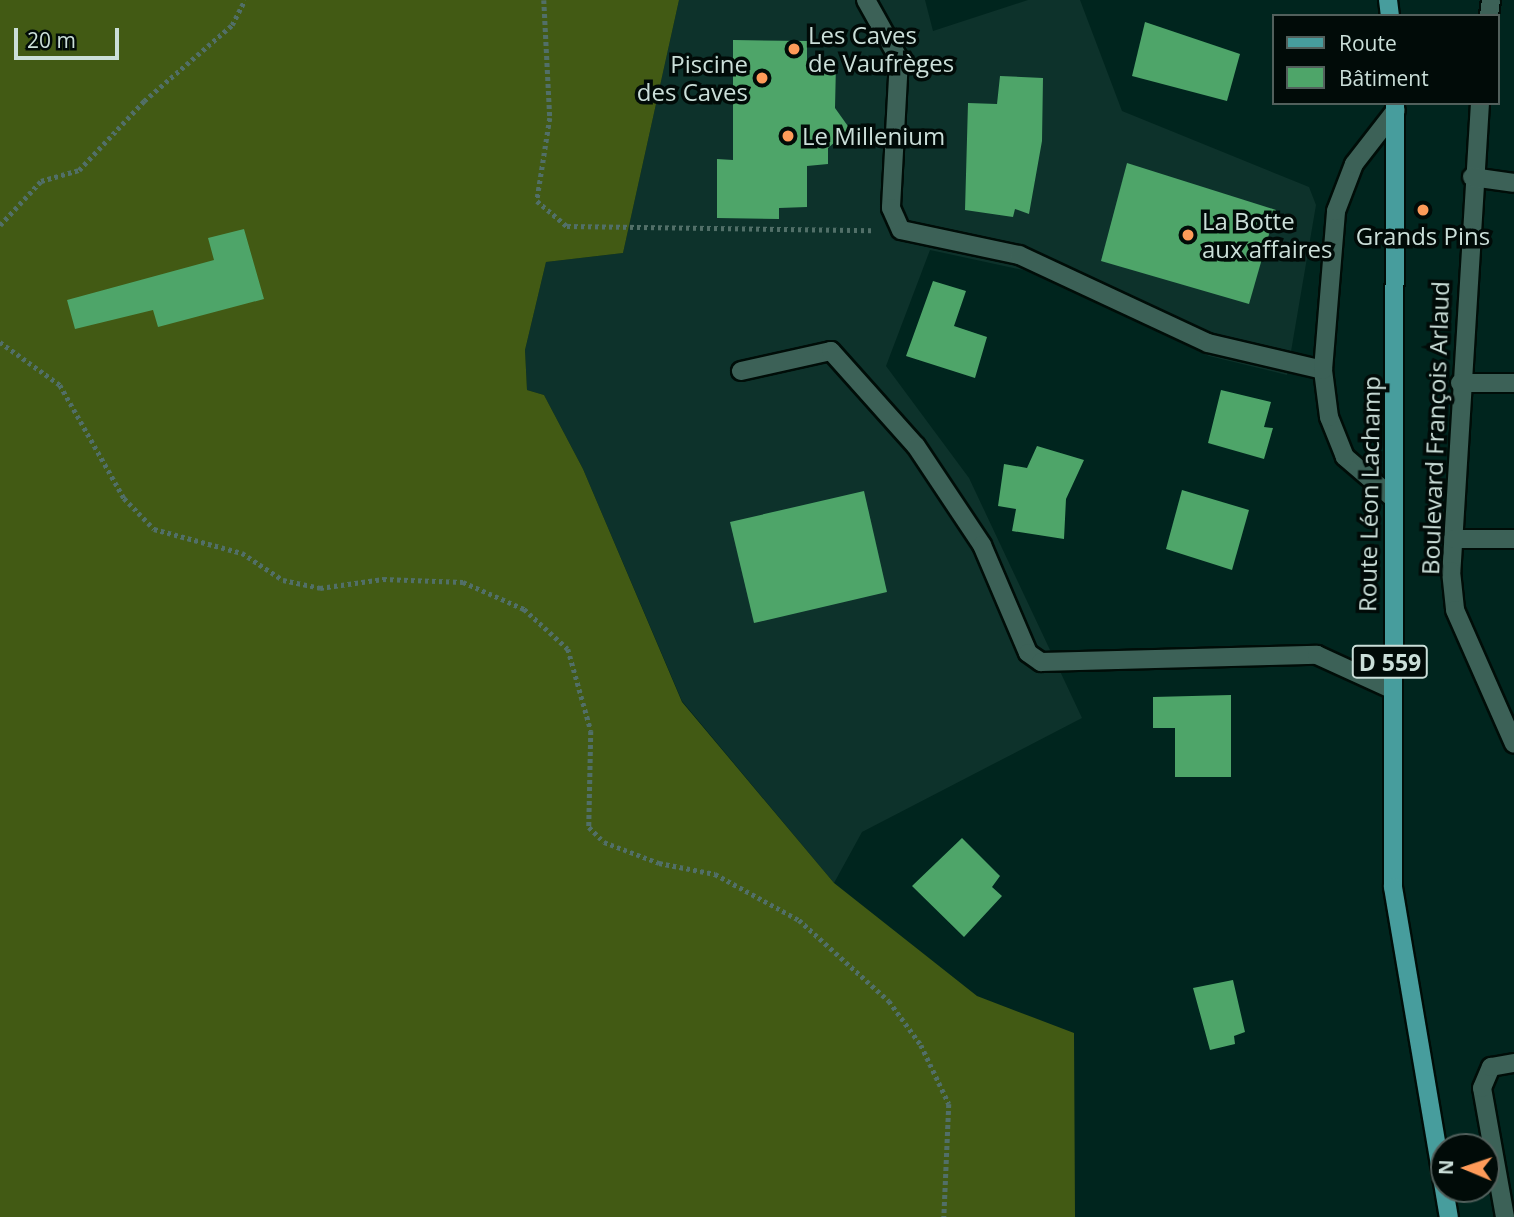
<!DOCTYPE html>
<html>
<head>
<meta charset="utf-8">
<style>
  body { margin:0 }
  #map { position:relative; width:1514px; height:1217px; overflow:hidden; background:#00251e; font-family:"Open Sans",sans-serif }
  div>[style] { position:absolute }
  .built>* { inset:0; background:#0d322b }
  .forest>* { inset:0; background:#425a14 }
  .building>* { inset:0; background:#4ea569 }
  .path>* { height:4.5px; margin-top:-2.25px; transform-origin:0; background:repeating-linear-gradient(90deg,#516f68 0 3.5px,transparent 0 7px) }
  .roads { filter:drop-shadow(2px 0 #000d08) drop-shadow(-2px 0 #000d08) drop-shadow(0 2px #000d08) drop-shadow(0 -2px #000d08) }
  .minor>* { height:18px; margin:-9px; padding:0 9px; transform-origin:9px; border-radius:9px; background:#3c6157 }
  .major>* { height:18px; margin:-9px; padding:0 9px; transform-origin:9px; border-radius:9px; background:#479d9d }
  .dots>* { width:19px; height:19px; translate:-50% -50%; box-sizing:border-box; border:4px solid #010b08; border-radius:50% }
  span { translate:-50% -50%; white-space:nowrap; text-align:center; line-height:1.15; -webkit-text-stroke:7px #010b08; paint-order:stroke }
  .shield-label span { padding:2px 5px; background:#010b08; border:2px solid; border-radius:5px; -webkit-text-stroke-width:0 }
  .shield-label { font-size:23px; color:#cbdfd9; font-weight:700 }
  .poi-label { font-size:24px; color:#cbdfd9 }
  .left { translate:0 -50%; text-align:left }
  .right { translate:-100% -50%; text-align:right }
  .street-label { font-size:24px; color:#cbdfd9 }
  .legend { position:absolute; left:1272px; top:14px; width:228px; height:91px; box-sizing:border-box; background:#010b08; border:2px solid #52605c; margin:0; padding:9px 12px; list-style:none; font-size:21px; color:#cbdfd9 }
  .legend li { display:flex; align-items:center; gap:14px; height:35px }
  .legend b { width:35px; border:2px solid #52605c }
  .north { position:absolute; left:1430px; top:1133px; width:70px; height:70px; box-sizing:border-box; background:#010b08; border:2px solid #52605c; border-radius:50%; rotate:272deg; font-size:19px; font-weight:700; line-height:28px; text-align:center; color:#cbdfd9 }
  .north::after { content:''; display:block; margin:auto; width:24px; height:32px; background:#fe9b59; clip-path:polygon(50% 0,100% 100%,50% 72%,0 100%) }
  .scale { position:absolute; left:14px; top:28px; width:105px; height:32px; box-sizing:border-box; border:4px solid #cbdfd9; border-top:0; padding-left:9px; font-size:21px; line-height:24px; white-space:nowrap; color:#cbdfd9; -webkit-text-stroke:5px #010b08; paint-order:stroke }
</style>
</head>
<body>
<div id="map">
  <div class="built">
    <div style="clip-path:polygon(679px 0,925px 0,933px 31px,1028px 0,1080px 0,1122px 111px,1309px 187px,1316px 205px,1287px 375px,1209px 356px,1037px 273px,930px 250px,886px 366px,969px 478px,1082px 718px,862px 832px,834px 883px,682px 701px,583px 469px,544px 395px,527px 390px,525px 350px,546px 262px,623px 253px)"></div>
  </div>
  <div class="forest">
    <div style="clip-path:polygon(0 0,679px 0,623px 253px,546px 262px,525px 350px,527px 390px,544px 395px,583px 469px,682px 702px,834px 883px,977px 996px,1074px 1033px,1075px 1217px,0 1217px)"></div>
  </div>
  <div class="building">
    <div style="clip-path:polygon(1145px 22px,1240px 54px,1227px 101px,1132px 76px)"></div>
    <div style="clip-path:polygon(733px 40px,807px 41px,807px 63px,836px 64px,835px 108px,850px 129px,828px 148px,828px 164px,807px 166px,807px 207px,779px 208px,779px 219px,717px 218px,717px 159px,733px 160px)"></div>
    <div style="clip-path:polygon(1000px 76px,1043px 78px,1042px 141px,1029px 214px,1015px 209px,1013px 217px,965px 210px,968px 103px,997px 104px)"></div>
    <div style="clip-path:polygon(1127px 163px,1276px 210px,1249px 304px,1101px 261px)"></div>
    <div style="clip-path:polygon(244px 229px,264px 299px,158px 327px,153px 310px,75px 329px,67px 300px,214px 260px,208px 238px)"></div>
    <div style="clip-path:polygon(933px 281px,966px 291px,954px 326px,987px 337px,975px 378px,906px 356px)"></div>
    <div style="clip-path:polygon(1221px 390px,1271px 402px,1264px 427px,1273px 428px,1264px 459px,1208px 443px)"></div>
    <div style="clip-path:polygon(1037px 446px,1084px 460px,1066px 499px,1064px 539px,1012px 531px,1016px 509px,998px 506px,1004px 464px,1027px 468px)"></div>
    <div style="clip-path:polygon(1182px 490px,1249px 510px,1232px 570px,1166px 549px)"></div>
    <div style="clip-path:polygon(864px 491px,887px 592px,754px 623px,730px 522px)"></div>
    <div style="clip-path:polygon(1231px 695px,1231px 777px,1175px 777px,1175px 728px,1153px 728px,1153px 697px)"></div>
    <div style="clip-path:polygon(962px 838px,1000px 876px,992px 887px,1002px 896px,964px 937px,912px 886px)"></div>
    <div style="clip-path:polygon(1233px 980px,1245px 1032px,1234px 1036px,1235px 1044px,1210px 1050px,1193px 988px)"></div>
  </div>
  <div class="path">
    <div style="left:544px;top:0;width:118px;rotate:87.1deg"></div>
    <div style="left:550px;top:118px;width:84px;rotate:98.9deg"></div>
    <div style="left:537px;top:201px;width:39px;rotate:40deg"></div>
    <div style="left:567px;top:226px;width:305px;rotate:0.8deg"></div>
    <div style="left:0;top:225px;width:60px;rotate:-47deg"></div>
    <div style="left:41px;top:181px;width:40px;rotate:-16deg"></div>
    <div style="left:79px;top:170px;width:95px;rotate:-46.7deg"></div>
    <div style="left:144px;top:101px;width:116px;rotate:-40.8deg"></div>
    <div style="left:232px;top:25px;width:28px;rotate:-63deg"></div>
    <div style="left:0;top:342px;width:74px;rotate:35.6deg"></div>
    <div style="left:60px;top:385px;width:130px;rotate:60.5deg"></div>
    <div style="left:124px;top:498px;width:43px;rotate:45.9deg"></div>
    <div style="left:154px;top:529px;width:91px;rotate:15.3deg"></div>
    <div style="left:242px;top:553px;width:49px;rotate:33.4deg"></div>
    <div style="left:283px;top:580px;width:38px;rotate:12deg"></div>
    <div style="left:320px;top:588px;width:64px;rotate:-8.1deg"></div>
    <div style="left:383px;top:579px;width:80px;rotate:2.1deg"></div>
    <div style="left:463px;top:582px;width:67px;rotate:23.9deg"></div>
    <div style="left:524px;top:609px;width:59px;rotate:42.3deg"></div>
    <div style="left:568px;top:649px;width:85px;rotate:74.3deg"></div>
    <div style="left:591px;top:731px;width:96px;rotate:91.2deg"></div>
    <div style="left:589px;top:827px;width:21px;rotate:45deg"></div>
    <div style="left:604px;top:842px;width:59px;rotate:20.9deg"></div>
    <div style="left:659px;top:863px;width:57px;rotate:11.1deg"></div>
    <div style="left:715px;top:874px;width:96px;rotate:28.7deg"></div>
    <div style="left:799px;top:920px;width:121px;rotate:42deg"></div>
    <div style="left:889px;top:1001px;width:54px;rotate:54deg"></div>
    <div style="left:921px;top:1045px;width:65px;rotate:64.6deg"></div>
    <div style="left:949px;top:1104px;width:113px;rotate:92.5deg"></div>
  </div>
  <div class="roads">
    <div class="minor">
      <div style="left:866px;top:0;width:68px;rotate:60.8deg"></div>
      <div style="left:899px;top:59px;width:149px;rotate:93.1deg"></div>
      <div style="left:891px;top:208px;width:24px;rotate:66deg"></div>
      <div style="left:901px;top:230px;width:121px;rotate:12deg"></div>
      <div style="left:1019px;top:255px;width:208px;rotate:25deg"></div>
      <div style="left:1208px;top:343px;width:118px;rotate:13.2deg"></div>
      <div style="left:1489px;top:16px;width:16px;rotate:-83deg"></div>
      <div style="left:1480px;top:103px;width:469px;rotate:93.5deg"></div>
      <div style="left:1451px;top:571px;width:39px;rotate:84deg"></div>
      <div style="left:1455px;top:610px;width:146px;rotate:66.2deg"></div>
      <div style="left:1472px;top:177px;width:42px;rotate:8.1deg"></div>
      <div style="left:741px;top:371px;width:92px;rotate:-12.5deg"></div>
      <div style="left:831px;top:351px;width:127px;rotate:48.2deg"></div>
      <div style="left:916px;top:446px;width:119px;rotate:56.3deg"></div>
      <div style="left:982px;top:545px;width:117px;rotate:66.9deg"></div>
      <div style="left:1028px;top:653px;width:16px;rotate:35deg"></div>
      <div style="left:1041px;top:662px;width:276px;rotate:-1.5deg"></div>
      <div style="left:1317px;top:655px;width:79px;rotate:24.6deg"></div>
      <div style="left:1460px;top:383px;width:54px"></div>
      <div style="left:1394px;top:499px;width:65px;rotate:-139.4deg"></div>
      <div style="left:1345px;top:457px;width:43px;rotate:-111.8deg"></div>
      <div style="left:1329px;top:417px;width:47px;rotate:-97.3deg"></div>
      <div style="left:1323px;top:370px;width:160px;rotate:-85.3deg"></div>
      <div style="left:1336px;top:211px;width:50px;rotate:-69deg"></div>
      <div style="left:1354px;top:164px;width:68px;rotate:-52.1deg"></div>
      <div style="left:1453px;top:539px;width:61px"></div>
      <div style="left:1505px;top:1217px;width:131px;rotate:-100.1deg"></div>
      <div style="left:1482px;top:1088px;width:23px;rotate:-67deg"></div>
      <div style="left:1491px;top:1067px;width:23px;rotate:-10deg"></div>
    </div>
    <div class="major">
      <div style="left:1388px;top:0;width:16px;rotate:83deg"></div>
      <div style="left:1395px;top:103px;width:784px;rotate:90.15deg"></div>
      <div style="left:1393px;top:887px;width:335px;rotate:80.4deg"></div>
    </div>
  </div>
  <div class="dots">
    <div style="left:794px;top:49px;background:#fe9b59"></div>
    <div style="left:762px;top:78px;background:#fe9b59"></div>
    <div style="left:788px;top:136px;background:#fe9b59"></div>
    <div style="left:1423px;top:210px;background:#fe9b59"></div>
    <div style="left:1188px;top:235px;background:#fe9b59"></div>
  </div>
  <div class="shield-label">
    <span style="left:1390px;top:662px">D 559</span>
  </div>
  <div class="poi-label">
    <span class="left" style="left:808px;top:49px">Les Caves<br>de Vaufrèges</span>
    <span class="right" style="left:748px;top:78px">Piscine<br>des Caves</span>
    <span class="left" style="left:802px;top:136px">Le Millenium</span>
    <span class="left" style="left:1202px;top:235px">La Botte<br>aux affaires</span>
    <span style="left:1423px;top:236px">Grands Pins</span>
  </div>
  <div class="street-label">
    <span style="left:1435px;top:428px;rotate:-88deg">Boulevard François Arlaud</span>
    <span style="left:1369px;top:494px;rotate:-89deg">Route Léon Lachamp</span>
  </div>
  <ul class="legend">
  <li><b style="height:9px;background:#479d9d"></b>Route</li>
  <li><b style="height:19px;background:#4ea569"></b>Bâtiment</li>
  </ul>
  <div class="north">N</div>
  <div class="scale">20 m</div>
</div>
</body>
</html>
